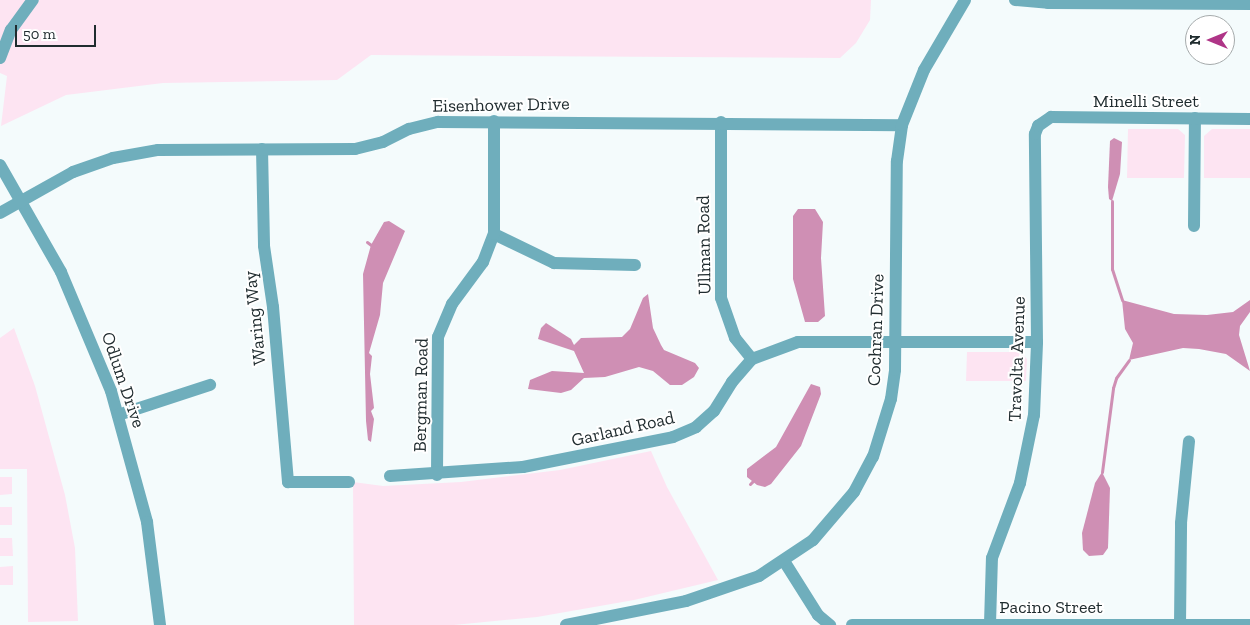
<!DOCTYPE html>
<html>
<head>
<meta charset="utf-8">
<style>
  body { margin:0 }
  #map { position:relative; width:1250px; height:625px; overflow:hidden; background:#f4fbfc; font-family:"Zilla Slab",serif }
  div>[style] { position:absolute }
  .green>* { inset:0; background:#fde4f2 }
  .water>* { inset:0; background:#cf8fb4 }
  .stream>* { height:3px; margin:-1.5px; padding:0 1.5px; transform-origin:1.5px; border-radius:1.5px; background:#cf8fb4 }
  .minor>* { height:12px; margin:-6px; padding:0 6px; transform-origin:6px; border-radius:6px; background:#6faebc }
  span { translate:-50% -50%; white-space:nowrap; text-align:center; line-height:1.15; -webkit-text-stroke:4px #fff; paint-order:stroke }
  .street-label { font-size:18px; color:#202c2f }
  .north { position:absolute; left:1185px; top:15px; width:50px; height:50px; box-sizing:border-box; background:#fff; border:1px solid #a6abac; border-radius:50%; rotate:270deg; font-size:14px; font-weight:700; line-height:20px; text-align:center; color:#202c2f }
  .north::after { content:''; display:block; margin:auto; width:18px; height:22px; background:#af3587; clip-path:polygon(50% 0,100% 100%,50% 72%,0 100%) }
  .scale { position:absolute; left:15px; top:25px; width:81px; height:22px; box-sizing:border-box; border:2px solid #202c2f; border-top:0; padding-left:6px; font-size:15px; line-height:18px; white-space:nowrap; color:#202c2f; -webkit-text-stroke:4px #fff; paint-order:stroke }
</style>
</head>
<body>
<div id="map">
  <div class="green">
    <div style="clip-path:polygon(0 0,871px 0,870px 20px,856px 43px,840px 58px,371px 55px,337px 80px,163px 83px,66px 95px,1px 126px,7px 76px,0 73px)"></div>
    <div style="clip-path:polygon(1128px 129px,1178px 129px,1185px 135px,1184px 178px,1127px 178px)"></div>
    <div style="clip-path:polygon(1212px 129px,1250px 129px,1250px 178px,1204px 178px,1204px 136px)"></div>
    <div style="clip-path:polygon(14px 328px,35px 386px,65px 495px,75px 548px,78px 621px,28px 622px,27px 469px,0 469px,0 338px)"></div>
    <div style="clip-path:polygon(967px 352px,1020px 352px,1027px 359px,1026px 381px,966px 381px)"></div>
    <div style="clip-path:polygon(651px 451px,667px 487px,718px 580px,634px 600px,537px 617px,454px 625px,354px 625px,353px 482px,383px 486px,461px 482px,560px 470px)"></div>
    <div style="clip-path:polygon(0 477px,12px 477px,12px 494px,0 495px)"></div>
    <div style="clip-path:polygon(0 507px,12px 507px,12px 525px,0 525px)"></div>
    <div style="clip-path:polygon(0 538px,12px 538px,13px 556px,0 556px)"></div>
    <div style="clip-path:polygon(13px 566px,13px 585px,0 585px,0 567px)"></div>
  </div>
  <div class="water">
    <div style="clip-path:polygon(1114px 138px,1122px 142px,1120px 174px,1112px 201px,1109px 199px,1108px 187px,1110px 141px)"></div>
    <div style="clip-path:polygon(798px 209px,815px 209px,823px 222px,821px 258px,825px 316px,818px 322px,805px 322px,793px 279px,793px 216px)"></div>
    <div style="clip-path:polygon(389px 221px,405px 231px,383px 283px,380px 315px,369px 353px,372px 356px,370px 374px,374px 408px,371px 411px,374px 419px,371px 442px,368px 440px,366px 421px,363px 274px,371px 245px,384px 222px)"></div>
    <div style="clip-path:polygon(648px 294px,653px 328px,661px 345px,664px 350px,695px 363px,699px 368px,694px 377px,682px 385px,670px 385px,653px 371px,639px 367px,605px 377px,584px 378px,571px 390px,561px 393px,528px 389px,530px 380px,552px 371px,584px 373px,574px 351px,538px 339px,541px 328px,546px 323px,571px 339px,574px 345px,581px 338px,622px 337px,630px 329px,643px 298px)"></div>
    <div style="clip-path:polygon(1122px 300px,1174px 314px,1207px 315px,1233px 312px,1250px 300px,1250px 312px,1240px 326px,1239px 335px,1250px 371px,1226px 354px,1199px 349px,1183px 348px,1129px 360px,1133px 343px,1125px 329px)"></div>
    <div style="clip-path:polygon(811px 384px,820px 387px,821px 394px,801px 446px,771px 484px,765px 487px,757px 485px,747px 477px,747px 469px,776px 447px)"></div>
    <div style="clip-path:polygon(1102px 472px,1110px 488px,1108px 548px,1103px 555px,1089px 556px,1083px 550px,1082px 533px,1095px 483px)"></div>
  </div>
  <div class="stream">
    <div style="left:1112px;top:201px;width:68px;rotate:90deg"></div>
    <div style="left:1112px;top:269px;width:33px;rotate:72deg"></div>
    <div style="left:367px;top:242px;width:5px;rotate:37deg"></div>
    <div style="left:1102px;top:472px;width:85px;rotate:-82.5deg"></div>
    <div style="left:1113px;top:388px;width:10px;rotate:-73deg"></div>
    <div style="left:1116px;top:378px;width:22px;rotate:-54deg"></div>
    <div style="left:750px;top:484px;width:4px;rotate:-45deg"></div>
  </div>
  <div class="minor">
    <div style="left:1015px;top:0;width:33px;rotate:5deg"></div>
    <div style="left:1048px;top:3px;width:202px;rotate:0.3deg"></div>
    <div style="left:0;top:58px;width:30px;rotate:-69deg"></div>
    <div style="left:11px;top:30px;width:37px;rotate:-54deg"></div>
    <div style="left:721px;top:122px;width:176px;rotate:90deg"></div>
    <div style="left:721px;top:298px;width:42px;rotate:70.7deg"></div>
    <div style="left:735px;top:338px;width:27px;rotate:51deg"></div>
    <div style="left:262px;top:149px;width:97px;rotate:88.8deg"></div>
    <div style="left:264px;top:246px;width:62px;rotate:81.6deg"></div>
    <div style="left:273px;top:307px;width:176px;rotate:85.1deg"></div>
    <div style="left:288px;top:482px;width:61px"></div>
    <div style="left:0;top:165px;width:123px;rotate:60.3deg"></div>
    <div style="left:61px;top:272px;width:129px;rotate:67.2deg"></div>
    <div style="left:111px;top:391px;width:136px;rotate:74.6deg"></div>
    <div style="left:147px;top:522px;width:104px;rotate:82.8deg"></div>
    <div style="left:0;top:213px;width:84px;rotate:-29.3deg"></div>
    <div style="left:73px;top:172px;width:42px;rotate:-19.3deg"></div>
    <div style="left:113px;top:158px;width:46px;rotate:-10.1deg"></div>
    <div style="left:158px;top:150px;width:197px;rotate:-0.3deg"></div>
    <div style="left:355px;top:149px;width:29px;rotate:-14deg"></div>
    <div style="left:383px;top:142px;width:29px;rotate:-27deg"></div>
    <div style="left:409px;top:129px;width:30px;rotate:-14deg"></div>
    <div style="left:438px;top:122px;width:464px;rotate:0.4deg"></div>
    <div style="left:1194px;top:226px;width:108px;rotate:-89.5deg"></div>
    <div style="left:494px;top:234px;width:67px;rotate:25.8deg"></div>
    <div style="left:554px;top:263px;width:81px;rotate:1.4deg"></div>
    <div style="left:118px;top:415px;width:97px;rotate:-18.1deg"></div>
    <div style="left:437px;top:475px;width:138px;rotate:-89.6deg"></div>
    <div style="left:438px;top:337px;width:36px;rotate:-67deg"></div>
    <div style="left:452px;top:304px;width:52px;rotate:-53.6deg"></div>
    <div style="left:483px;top:262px;width:30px;rotate:-69deg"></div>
    <div style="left:494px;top:234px;width:113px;rotate:-90deg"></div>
    <div style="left:390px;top:476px;width:133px;rotate:-3.9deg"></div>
    <div style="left:523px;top:467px;width:153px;rotate:-11.3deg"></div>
    <div style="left:673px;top:437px;width:25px;rotate:-23deg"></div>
    <div style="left:696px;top:427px;width:24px;rotate:-42deg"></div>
    <div style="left:714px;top:411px;width:34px;rotate:-58deg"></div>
    <div style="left:732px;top:382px;width:30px;rotate:-49deg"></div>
    <div style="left:752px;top:359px;width:49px;rotate:-20.3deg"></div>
    <div style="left:798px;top:342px;width:239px"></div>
    <div style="left:784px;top:561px;width:64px;rotate:57.8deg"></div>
    <div style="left:818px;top:615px;width:16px;rotate:40deg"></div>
    <div style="left:990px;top:624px;width:66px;rotate:-88.3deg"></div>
    <div style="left:992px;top:558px;width:80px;rotate:-69.5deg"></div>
    <div style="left:1020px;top:483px;width:69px;rotate:-78.4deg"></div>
    <div style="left:1034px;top:415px;width:73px;rotate:-87.6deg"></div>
    <div style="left:1037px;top:342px;width:208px;rotate:-90.6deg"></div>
    <div style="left:1035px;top:134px;width:9px;rotate:-69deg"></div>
    <div style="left:1038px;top:126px;width:16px;rotate:-35deg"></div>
    <div style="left:1051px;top:117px;width:199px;rotate:0.6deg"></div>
    <div style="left:566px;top:625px;width:122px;rotate:-11.3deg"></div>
    <div style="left:686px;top:601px;width:77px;rotate:-18.9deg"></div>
    <div style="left:759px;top:576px;width:65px;rotate:-33.7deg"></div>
    <div style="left:813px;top:540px;width:63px;rotate:-49.5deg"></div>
    <div style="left:854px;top:492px;width:40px;rotate:-62deg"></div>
    <div style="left:873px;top:457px;width:61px;rotate:-72.8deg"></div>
    <div style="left:891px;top:399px;width:29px;rotate:-82deg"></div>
    <div style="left:895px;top:370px;width:209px;rotate:-89.5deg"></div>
    <div style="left:897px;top:161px;width:36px;rotate:-82deg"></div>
    <div style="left:902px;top:125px;width:59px;rotate:-68.2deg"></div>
    <div style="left:924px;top:70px;width:81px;rotate:-59.6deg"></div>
    <div style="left:852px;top:625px;width:398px"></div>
    <div style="left:1180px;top:625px;width:102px;rotate:-89.4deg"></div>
    <div style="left:1181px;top:523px;width:82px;rotate:-84.4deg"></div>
  </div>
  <div class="street-label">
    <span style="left:1146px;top:101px">Minelli Street</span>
    <span style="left:501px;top:105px;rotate:-1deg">Eisenhower Drive</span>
    <span style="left:704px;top:245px;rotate:-91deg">Ullman Road</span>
    <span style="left:255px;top:318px;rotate:-96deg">Waring Way</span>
    <span style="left:876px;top:330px;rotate:-88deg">Cochran Drive</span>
    <span style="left:1017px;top:359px;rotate:-88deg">Travolta Avenue</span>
    <span style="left:123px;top:380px;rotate:71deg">Odlum Drive</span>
    <span style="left:421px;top:395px;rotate:-89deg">Bergman Road</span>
    <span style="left:623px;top:429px;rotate:-13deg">Garland Road</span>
    <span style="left:1051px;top:607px">Pacino Street</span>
  </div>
  <div class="north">N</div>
  <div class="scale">50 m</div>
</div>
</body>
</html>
